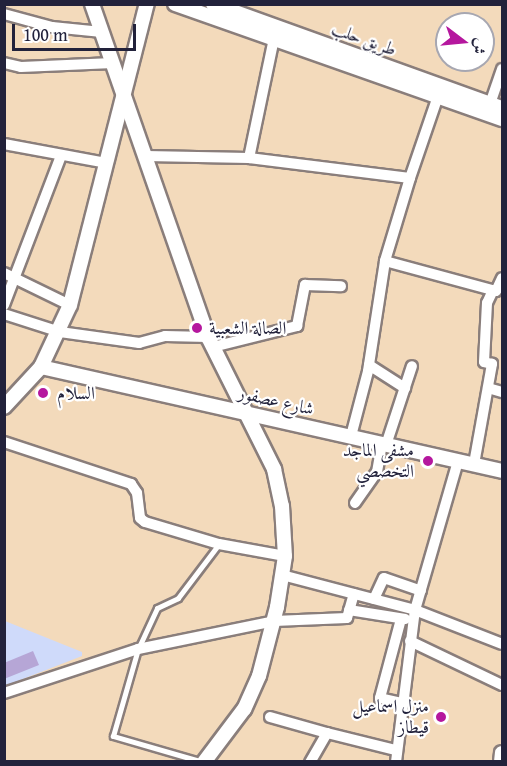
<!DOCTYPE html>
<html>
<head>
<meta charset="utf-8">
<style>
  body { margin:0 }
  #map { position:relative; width:507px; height:766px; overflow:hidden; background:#f3dabb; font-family:"Gentium Book Plus",Amiri,serif }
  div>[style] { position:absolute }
  .built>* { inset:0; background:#cfdafa }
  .building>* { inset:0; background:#b6a6d6 }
  .roads { filter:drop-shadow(2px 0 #8a7e7b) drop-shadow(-2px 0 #8a7e7b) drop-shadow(0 2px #8a7e7b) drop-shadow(0 -2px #8a7e7b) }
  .lane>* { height:5px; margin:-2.5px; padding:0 2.5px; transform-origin:2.5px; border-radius:2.5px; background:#fff }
  .street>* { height:10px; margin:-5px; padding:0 5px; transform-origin:5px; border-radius:5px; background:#fff }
  .secondary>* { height:14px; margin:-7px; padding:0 7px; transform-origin:7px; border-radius:7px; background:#fff }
  .dots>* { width:16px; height:16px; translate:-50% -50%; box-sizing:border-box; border:3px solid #fff; border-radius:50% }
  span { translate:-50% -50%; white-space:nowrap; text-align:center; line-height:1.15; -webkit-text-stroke:4.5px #fff; paint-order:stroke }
  .street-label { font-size:18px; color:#22223b }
  .poi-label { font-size:18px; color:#22223b }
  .left { translate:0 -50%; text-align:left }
  .right { translate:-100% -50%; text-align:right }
  .frame { position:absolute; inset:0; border:6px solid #22223b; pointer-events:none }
  .north { position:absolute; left:435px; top:12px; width:60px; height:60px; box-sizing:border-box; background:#fff; border:2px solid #a7a7b1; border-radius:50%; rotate:106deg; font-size:16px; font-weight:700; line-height:24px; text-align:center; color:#22223b }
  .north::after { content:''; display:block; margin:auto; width:21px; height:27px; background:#b5179e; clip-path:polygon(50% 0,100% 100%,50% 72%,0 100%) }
  .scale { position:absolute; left:12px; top:24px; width:124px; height:27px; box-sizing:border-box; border:3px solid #22223b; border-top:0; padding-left:8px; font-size:18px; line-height:21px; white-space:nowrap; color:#22223b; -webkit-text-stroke:4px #fff; paint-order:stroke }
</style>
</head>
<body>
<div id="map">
  <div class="built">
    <div style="clip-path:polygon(5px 621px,82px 652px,82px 656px,5px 686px)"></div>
  </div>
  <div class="building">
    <div style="clip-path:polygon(33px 651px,39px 665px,4px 679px,4px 663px)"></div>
  </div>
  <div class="roads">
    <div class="lane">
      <div style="left:203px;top:762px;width:94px;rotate:-163.9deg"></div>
      <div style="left:113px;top:736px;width:91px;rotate:-74deg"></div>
      <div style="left:138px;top:649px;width:45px;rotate:-65.1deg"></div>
      <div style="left:157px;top:608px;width:23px;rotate:-25deg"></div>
      <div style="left:178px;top:598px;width:68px;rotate:-52.8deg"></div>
    </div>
    <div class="street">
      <div style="left:4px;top:14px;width:50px;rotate:15.2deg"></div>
      <div style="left:52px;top:27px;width:50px;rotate:5.7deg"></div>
      <div style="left:4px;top:63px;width:17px;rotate:13deg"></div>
      <div style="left:21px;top:67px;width:92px;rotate:-2.5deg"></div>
      <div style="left:490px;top:104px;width:37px;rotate:-71deg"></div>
      <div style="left:4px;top:144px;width:105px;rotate:10.5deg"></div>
      <div style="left:146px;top:156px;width:103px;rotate:1.1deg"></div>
      <div style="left:249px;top:158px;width:162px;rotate:7.1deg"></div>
      <div style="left:410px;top:178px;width:87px;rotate:-71.1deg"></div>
      <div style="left:249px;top:158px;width:123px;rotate:-78.2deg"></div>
      <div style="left:410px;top:178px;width:87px;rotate:106.8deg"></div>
      <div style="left:385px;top:261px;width:115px;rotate:15.1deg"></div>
      <div style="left:496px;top:291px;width:14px;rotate:-65deg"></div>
      <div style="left:4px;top:273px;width:73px;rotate:25.9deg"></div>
      <div style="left:4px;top:305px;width:160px;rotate:-69.1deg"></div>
      <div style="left:4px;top:314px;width:59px;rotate:17.8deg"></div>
      <div style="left:60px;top:332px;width:80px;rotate:7.9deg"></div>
      <div style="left:139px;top:343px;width:27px;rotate:-15deg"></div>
      <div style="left:165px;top:336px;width:43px;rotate:1.3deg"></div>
      <div style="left:213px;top:347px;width:87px;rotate:-14deg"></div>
      <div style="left:297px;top:326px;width:42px;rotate:-79deg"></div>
      <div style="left:305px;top:285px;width:36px;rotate:2deg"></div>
      <div style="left:369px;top:365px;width:43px;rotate:32.6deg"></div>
      <div style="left:488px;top:388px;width:15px;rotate:16deg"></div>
      <div style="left:351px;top:436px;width:67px;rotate:-75.3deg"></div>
      <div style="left:368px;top:371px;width:111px;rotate:-81.2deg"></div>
      <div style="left:4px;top:442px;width:134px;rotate:18.3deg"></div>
      <div style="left:131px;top:484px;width:11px;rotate:56deg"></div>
      <div style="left:137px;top:493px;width:25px;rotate:83deg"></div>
      <div style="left:140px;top:518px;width:6px;rotate:39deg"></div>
      <div style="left:145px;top:522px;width:77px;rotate:16.6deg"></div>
      <div style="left:219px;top:544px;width:67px;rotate:10.3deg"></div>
      <div style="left:386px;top:445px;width:83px;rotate:-71.8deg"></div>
      <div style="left:474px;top:464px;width:102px;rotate:-79.8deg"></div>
      <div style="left:492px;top:364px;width:8px;rotate:-166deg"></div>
      <div style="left:484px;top:362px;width:59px;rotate:-87.1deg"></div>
      <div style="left:487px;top:303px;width:14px;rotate:-65deg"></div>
      <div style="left:355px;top:503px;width:38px;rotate:-55deg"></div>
      <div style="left:377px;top:472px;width:28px;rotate:-80deg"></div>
      <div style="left:282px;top:575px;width:138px;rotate:14.7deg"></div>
      <div style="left:415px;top:610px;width:93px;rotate:21.3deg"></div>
      <div style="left:374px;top:599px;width:23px;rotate:-65deg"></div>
      <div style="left:384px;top:578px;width:39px;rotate:19deg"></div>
      <div style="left:349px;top:610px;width:57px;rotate:9.1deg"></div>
      <div style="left:401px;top:619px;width:82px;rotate:104.9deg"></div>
      <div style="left:380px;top:698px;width:23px;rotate:13deg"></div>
      <div style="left:410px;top:641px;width:102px;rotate:25.6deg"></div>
      <div style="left:4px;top:693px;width:141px;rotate:-18.2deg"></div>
      <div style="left:138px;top:649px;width:139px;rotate:-11.6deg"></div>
      <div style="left:274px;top:621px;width:73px;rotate:-2.4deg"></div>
      <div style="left:347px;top:618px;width:25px;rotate:-74deg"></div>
      <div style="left:270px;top:717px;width:59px;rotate:15.7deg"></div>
      <div style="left:327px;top:733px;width:34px;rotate:120deg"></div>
      <div style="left:327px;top:733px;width:70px;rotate:14deg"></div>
      <div style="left:396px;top:762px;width:153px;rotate:-82.9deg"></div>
      <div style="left:415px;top:610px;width:155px;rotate:-73.9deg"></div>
    </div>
    <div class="secondary">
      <div style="left:92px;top:4px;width:353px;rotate:70.8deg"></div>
      <div style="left:208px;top:337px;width:148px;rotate:63.4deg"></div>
      <div style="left:274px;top:469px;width:38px;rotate:78deg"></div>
      <div style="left:282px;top:506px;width:50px;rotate:86.6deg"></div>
      <div style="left:285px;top:556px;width:52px;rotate:98.9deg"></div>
      <div style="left:277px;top:607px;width:71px;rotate:104.6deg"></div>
      <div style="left:259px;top:676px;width:36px;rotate:114deg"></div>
      <div style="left:244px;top:709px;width:66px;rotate:127deg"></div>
      <div style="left:175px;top:4px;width:347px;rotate:19.4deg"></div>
      <div style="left:213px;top:4px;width:307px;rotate:19.8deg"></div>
      <div style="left:41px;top:367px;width:473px;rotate:12.7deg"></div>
      <div style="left:4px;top:407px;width:54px;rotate:-47.2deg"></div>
      <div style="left:41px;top:367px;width:68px;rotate:-64.9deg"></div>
      <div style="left:70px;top:305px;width:311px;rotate:-75.7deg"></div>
      <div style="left:501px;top:762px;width:9px;rotate:-84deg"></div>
    </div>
  </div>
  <div class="dots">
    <div style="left:197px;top:328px;background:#b5179e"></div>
    <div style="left:43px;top:393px;background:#b5179e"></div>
    <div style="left:428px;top:461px;background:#b5179e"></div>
    <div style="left:441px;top:717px;background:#b5179e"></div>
  </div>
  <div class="street-label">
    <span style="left:364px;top:39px;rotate:20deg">طريق حلب</span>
    <span style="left:276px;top:401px;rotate:13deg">شارع عصفور</span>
  </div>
  <div class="poi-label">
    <span class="left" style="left:209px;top:328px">الصالة الشعبية</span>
    <span class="left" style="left:57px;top:393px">السلام</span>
    <span class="right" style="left:414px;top:461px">مشفى الماجد<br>التخصصي</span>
    <span class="right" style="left:429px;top:717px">منزل اسماعيل<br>قيطاز</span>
  </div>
  <div class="frame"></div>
  <div class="north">ش</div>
  <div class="scale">100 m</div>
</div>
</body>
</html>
